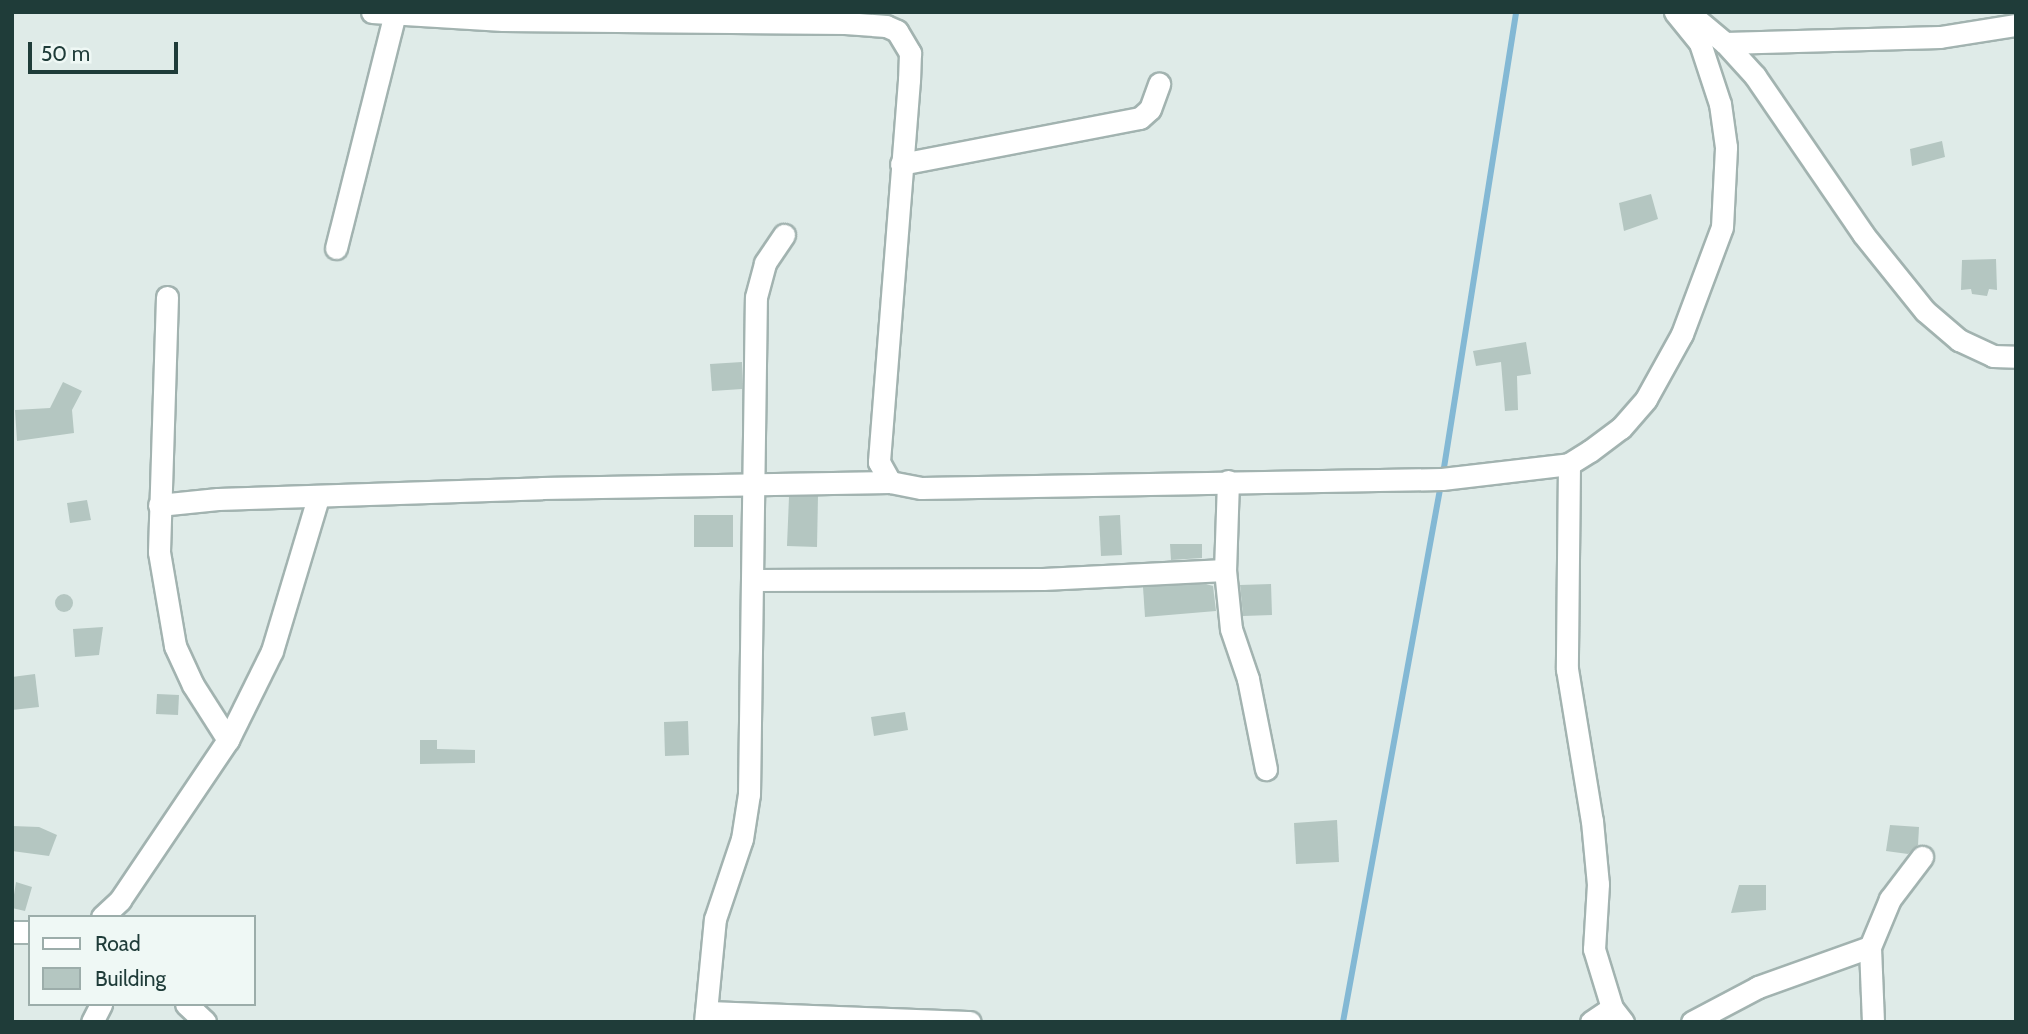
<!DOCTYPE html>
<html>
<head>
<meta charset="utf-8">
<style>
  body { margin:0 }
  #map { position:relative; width:2028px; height:1034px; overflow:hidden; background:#dfebe8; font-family:Cabin,sans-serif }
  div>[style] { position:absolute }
  .stream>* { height:6px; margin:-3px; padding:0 3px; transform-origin:3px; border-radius:3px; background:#83b8d4 }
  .building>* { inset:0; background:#b4c6c1 }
  .round { border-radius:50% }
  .roads { filter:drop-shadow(2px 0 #a2b3b0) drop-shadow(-2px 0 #a2b3b0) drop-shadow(0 2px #a2b3b0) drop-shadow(0 -2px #a2b3b0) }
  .minor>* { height:21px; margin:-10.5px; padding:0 10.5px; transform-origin:10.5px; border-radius:10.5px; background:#fff }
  span { translate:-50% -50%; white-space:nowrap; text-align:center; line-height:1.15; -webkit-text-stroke:5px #eff8f5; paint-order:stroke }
  .frame { position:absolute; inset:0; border:14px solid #1f3c39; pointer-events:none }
  .legend { position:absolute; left:28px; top:915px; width:228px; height:91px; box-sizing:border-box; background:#eff8f5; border:2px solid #9cadaa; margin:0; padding:9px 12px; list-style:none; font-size:21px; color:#1f3c39 }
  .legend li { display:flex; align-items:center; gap:14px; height:35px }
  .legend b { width:35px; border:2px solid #9cadaa }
  .scale { position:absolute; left:28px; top:42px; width:150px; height:32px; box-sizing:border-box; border:4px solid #1f3c39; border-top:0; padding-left:9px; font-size:21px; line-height:24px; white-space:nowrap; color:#1f3c39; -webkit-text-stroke:5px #eff8f5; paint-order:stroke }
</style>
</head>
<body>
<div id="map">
  <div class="stream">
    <div style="left:1443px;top:474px;width:468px;rotate:-81deg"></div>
    <div style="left:1343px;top:1022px;width:547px;rotate:-79.68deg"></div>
  </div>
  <div class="building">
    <div style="clip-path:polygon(1942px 141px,1945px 157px,1912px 166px,1910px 149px)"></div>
    <div style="clip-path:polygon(1651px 194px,1658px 219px,1624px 231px,1619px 203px)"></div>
    <div style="clip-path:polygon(1996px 259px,1997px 290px,1989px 289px,1987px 296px,1972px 294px,1971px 289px,1961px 290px,1962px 260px)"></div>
    <div style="clip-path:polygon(1526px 342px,1531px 374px,1517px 376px,1518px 410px,1505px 411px,1501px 362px,1476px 366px,1473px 351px)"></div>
    <div style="clip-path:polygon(742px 362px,742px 389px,712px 391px,710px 364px)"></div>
    <div style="clip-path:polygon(63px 382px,82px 391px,72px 410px,74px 433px,17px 441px,15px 410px,50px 408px)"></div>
    <div style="clip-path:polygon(818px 496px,817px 547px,787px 546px,789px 497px)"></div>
    <div style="clip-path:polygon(87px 500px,91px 520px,70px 523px,67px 503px)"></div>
    <div style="clip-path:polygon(694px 515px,733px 515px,733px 547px,694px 547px)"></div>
    <div style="clip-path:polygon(1120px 515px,1122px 555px,1101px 556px,1099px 516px)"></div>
    <div style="clip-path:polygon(1170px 544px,1202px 544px,1202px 558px,1171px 560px)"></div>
    <div style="clip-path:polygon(1206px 584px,1213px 586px,1216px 611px,1145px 617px,1143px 587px)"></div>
    <div style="clip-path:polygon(1271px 584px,1272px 615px,1243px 616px,1240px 585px)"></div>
    <div class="round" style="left:55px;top:594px;width:18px;height:18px"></div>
    <div style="clip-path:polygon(103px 627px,99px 655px,75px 657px,73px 629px)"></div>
    <div style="clip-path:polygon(35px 674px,39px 707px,12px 710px,12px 677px)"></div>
    <div style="clip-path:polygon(157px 694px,179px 695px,178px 715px,156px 714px)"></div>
    <div style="clip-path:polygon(905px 712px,908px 730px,874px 736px,871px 717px)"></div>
    <div style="clip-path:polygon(688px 721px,689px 755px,665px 756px,664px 722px)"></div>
    <div style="clip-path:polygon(420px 740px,437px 740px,437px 749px,475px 750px,475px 763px,420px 764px)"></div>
    <div style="clip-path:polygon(1337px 820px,1339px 862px,1296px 864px,1294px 823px)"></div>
    <div style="clip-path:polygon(1890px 825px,1919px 827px,1918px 845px,1908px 854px,1886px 851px)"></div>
    <div style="clip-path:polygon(12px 826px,39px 827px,57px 835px,49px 856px,12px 851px)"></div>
    <div style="clip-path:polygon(16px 882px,32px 887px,25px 911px,12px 908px)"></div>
    <div style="clip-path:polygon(1739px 885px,1766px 885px,1766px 910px,1731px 913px)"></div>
  </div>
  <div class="roads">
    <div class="minor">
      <div style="left:372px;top:12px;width:131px;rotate:3.5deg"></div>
      <div style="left:503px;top:20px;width:342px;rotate:0.5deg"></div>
      <div style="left:845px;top:23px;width:41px;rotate:4.2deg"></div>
      <div style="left:886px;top:26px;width:12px;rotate:24deg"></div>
      <div style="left:897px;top:31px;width:26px;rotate:59deg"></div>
      <div style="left:910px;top:53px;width:27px;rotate:92deg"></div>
      <div style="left:909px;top:80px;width:383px;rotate:94.5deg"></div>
      <div style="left:879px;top:462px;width:23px;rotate:61deg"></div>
      <div style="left:890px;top:482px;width:32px;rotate:11deg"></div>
      <div style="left:921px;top:488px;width:521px;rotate:-0.99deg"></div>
      <div style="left:1442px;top:479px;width:128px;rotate:-6.7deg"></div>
      <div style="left:1569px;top:464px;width:25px;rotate:-32deg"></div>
      <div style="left:1590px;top:451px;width:39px;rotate:-37deg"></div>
      <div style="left:1621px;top:428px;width:38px;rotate:-49deg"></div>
      <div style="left:1646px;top:399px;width:74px;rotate:-61deg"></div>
      <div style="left:1682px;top:334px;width:114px;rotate:-69.5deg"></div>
      <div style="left:1722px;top:227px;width:80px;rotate:-87.1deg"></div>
      <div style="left:1726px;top:147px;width:43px;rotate:-97.9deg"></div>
      <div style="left:1720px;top:104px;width:64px;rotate:-108.2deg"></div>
      <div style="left:1700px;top:43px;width:40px;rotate:-129deg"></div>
      <div style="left:1688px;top:12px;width:48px;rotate:40deg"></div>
      <div style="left:1725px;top:43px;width:45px;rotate:47.7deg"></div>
      <div style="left:1755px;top:76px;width:191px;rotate:55.6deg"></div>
      <div style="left:1863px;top:234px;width:99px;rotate:51.2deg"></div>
      <div style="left:1925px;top:311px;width:45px;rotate:40.5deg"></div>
      <div style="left:1959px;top:340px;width:38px;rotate:25deg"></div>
      <div style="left:1993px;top:356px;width:23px;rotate:2deg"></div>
      <div style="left:1725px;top:43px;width:215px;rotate:-1.6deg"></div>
      <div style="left:1940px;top:37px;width:77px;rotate:-9deg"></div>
      <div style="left:901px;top:164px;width:243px;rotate:-10.9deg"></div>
      <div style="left:1140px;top:118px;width:13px;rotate:-42deg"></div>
      <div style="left:1150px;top:109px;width:27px;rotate:-70deg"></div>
      <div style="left:336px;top:248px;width:242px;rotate:-75.9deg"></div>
      <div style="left:167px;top:297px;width:255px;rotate:91.8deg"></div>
      <div style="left:159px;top:552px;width:95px;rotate:80.3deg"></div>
      <div style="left:175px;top:646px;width:43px;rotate:65.2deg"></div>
      <div style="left:193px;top:685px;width:65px;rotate:57.5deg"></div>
      <div style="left:1569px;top:464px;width:205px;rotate:90.6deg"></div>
      <div style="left:1567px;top:669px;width:154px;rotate:80.7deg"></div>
      <div style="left:1592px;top:821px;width:63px;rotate:84.6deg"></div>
      <div style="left:1598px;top:884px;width:65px;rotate:93.5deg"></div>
      <div style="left:1594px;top:949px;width:62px;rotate:73deg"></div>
      <div style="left:1612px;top:1008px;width:18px;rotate:52deg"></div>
      <div style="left:1228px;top:481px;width:89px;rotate:91.9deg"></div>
      <div style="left:1225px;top:570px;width:59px;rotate:84.2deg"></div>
      <div style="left:1231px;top:629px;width:53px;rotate:71.2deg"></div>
      <div style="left:1248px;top:679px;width:92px;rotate:78.7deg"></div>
      <div style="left:159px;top:505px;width:59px;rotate:-5.8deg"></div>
      <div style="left:218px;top:499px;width:324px;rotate:-1.9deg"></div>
      <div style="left:542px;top:488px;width:348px;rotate:-1deg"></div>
      <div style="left:755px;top:580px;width:288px;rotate:-0.2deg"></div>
      <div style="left:1043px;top:579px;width:182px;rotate:-2.8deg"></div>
      <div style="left:102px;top:917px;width:25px;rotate:-43deg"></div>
      <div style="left:120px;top:900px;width:193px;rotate:-56deg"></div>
      <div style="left:228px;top:740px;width:99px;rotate:-63.7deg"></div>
      <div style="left:272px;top:651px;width:160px;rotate:-73.3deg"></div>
      <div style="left:12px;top:932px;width:18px"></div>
      <div style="left:186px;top:1004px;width:26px;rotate:43deg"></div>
      <div style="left:706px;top:1012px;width:264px;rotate:2.2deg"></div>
      <div style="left:92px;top:1022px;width:20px;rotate:-63deg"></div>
      <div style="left:705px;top:1022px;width:103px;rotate:-84.5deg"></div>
      <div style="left:715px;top:919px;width:84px;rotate:-71.4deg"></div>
      <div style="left:742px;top:839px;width:46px;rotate:-81.2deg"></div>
      <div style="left:749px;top:794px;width:497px;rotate:-89.2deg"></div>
      <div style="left:756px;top:297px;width:35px;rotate:-75deg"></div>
      <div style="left:765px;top:263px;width:34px;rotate:-56deg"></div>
      <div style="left:1591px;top:1022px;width:25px;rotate:-34deg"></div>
      <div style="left:1692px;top:1022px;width:75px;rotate:-27.9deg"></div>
      <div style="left:1758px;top:987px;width:119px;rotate:-19.7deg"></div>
      <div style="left:1873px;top:1022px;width:75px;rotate:-92.3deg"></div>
      <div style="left:1870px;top:947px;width:52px;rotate:-67.4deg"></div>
      <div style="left:1890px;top:899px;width:53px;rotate:-52.7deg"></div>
    </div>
  </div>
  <div class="frame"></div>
  <ul class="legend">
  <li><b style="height:9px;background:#fff"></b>Road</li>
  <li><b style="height:19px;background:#b4c6c1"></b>Building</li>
  </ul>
  <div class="scale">50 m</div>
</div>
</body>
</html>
